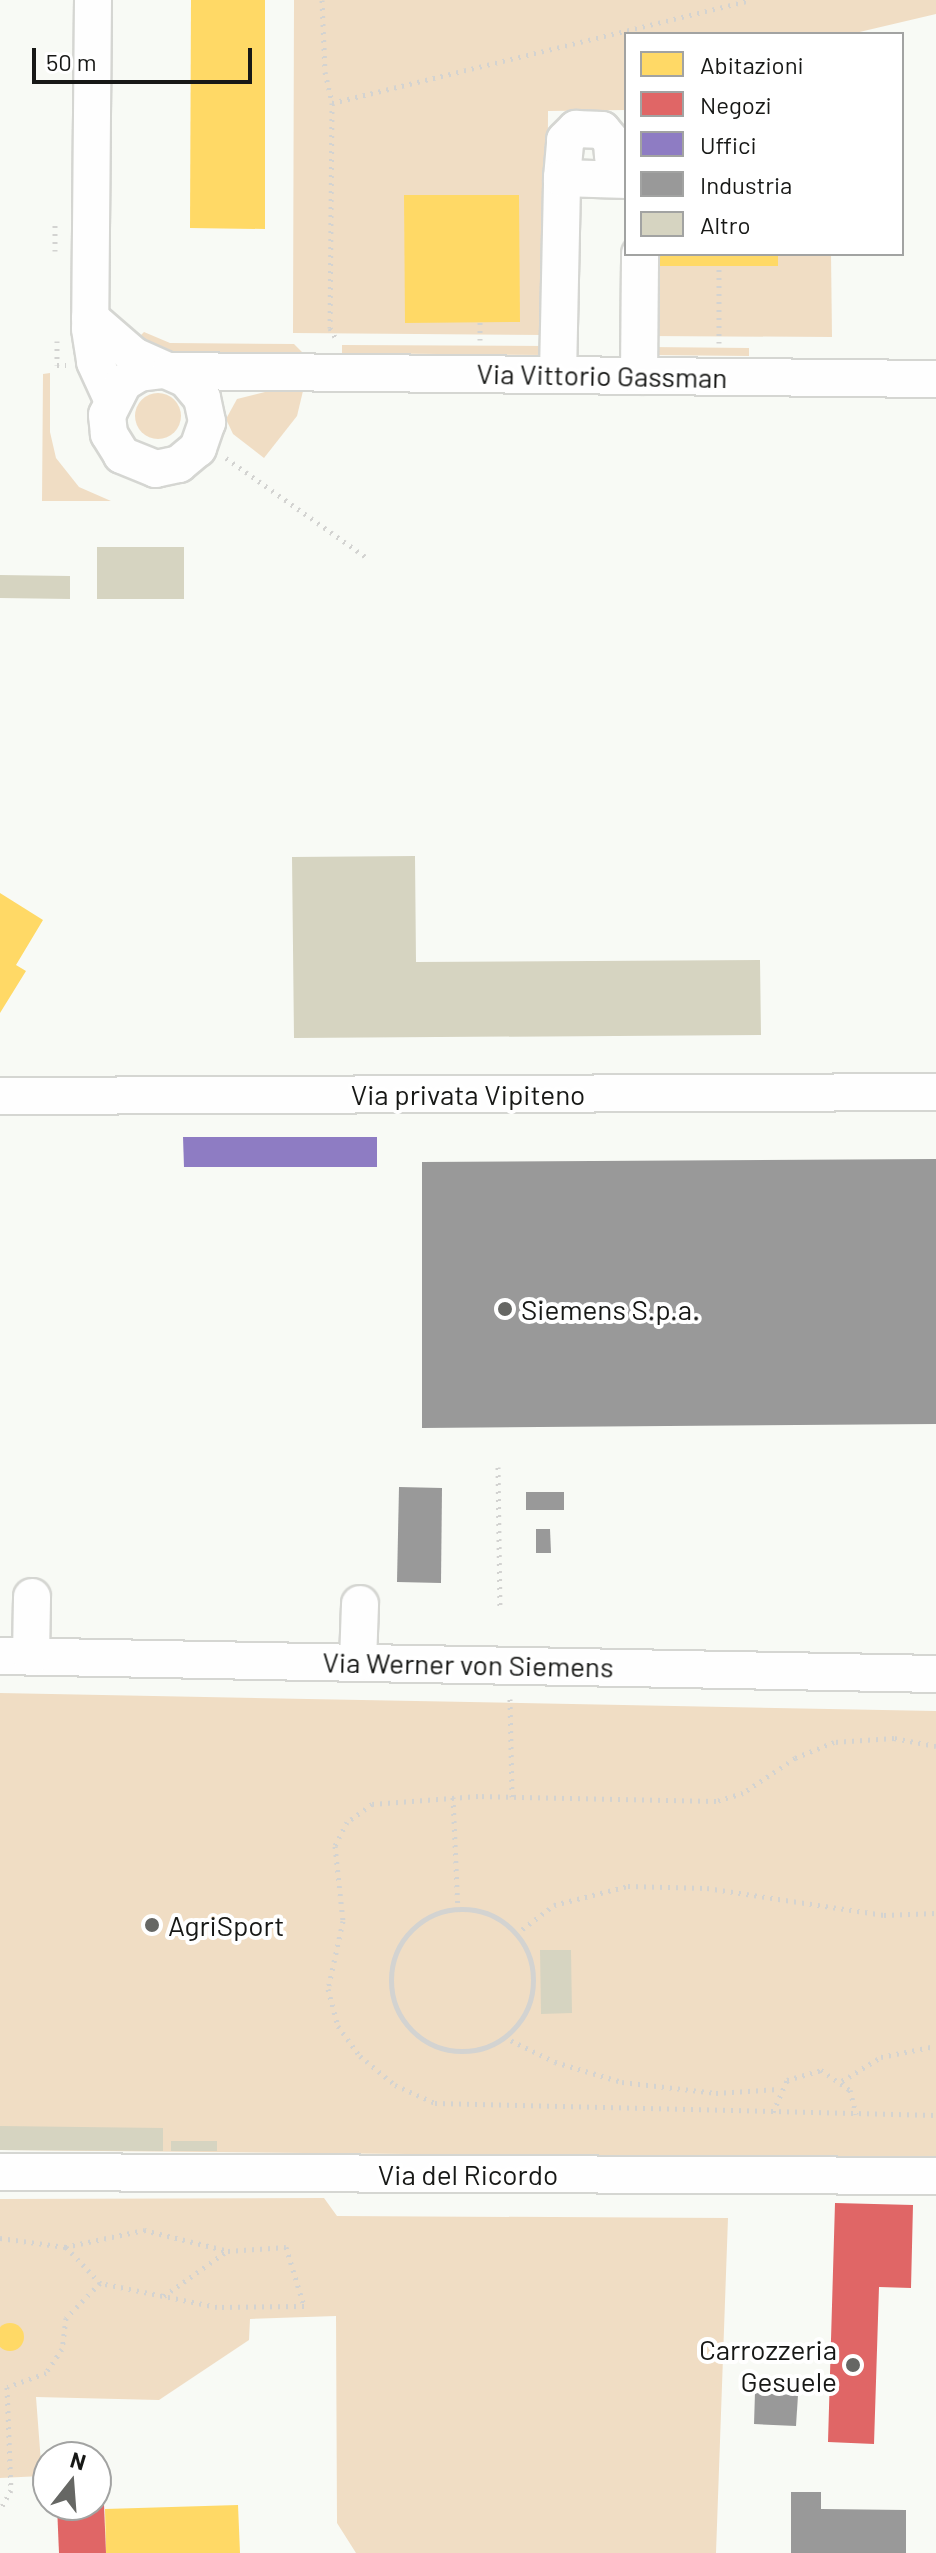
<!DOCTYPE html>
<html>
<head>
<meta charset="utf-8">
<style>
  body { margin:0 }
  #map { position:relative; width:936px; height:2553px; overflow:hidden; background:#f8faf5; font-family:Barlow,sans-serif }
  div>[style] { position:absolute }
  .green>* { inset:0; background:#f0ddc4 }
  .round { border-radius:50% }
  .homes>* { inset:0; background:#ffd966 }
  .shops>* { inset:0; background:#e06666 }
  .offices>* { inset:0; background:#8e7cc3 }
  .industry>* { inset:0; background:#999 }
  .building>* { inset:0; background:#d6d4c1 }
  .path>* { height:5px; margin-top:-2.5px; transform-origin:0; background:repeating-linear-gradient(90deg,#d3d3d1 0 2px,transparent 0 8px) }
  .path>.ring { margin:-2.5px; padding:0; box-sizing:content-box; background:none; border:5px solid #d3d3d1; border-radius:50% }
  .roads { filter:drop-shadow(2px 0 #d5d6d2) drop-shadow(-2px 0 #d5d6d2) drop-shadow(0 2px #d5d6d2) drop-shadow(0 -2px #d5d6d2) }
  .minor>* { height:36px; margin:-18px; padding:0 18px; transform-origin:18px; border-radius:18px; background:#fefefe }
  .dots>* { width:22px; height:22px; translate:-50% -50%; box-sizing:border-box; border:4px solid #fff; border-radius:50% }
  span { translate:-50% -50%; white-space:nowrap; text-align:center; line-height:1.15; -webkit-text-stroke:8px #fff; paint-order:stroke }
  .street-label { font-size:28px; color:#171816 }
  .poi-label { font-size:28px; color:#171816 }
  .left { translate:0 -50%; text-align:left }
  .right { translate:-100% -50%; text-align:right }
  .legend { position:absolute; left:624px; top:32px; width:280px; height:224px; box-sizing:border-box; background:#fff; border:2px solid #a2a3a2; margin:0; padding:10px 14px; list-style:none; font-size:24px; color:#171816 }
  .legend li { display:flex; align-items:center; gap:16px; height:40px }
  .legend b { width:40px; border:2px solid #a2a3a2 }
  .north { position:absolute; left:32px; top:2441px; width:80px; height:80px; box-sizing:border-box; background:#fff; border:2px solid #a2a3a2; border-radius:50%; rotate:17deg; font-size:22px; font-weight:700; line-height:32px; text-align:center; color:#171816 }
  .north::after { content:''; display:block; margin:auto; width:28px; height:36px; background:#666764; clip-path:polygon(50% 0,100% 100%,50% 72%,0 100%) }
  .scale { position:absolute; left:32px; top:48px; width:220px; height:36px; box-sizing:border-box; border:4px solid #171816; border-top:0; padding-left:10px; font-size:24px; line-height:28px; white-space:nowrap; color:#171816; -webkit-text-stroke:6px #fff; paint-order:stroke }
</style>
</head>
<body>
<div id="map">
  <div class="green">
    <div style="clip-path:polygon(294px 0,936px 0,936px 14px,851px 34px,626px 34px,626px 110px,548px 111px,547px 335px,293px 333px)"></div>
    <div style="clip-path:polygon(651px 254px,831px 254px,832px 337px,650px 336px)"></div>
    <div style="clip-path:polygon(144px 332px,170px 343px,294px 344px,304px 354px,166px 352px,138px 338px)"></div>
    <div style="clip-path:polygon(342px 345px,546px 346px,546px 355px,342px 353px)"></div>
    <div style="clip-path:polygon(650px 347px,749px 348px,749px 356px,650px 355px)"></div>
    <div style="clip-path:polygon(50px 373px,50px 432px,56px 458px,79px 487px,111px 501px,42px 501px,43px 374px)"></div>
    <div style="clip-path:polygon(269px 391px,303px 391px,297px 416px,264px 458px,233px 434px,226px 419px,237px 399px)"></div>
    <div class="round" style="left:135px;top:393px;width:46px;height:46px"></div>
    <div style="clip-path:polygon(0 1693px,936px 1711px,936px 2159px,0 2150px)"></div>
    <div style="clip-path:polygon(324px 2198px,337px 2216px,728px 2218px,716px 2553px,356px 2553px,337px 2523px,336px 2316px,250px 2319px,249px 2340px,159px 2400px,36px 2397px,42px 2476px,0 2478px,0 2199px)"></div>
  </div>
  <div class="homes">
    <div style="clip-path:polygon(191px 0,265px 0,265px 229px,190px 228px)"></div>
    <div style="clip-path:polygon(404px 195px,519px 195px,520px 322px,405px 323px)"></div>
    <div style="clip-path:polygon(660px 254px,778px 254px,778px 266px,660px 266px)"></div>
    <div style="clip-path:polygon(0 893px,43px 920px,16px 965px,26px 971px,0 1013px)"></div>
    <div class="round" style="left:-4px;top:2323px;width:28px;height:28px"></div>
    <div style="clip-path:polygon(238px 2505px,240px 2553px,106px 2553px,105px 2509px)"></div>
  </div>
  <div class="shops">
    <div style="clip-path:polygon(835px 2203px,913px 2205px,911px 2288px,879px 2287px,874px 2444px,828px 2442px)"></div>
    <div style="clip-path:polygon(104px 2505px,106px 2553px,59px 2553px,57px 2506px)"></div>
  </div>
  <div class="offices">
    <div style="clip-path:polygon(183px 1137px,377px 1137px,377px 1167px,184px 1167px)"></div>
  </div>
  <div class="industry">
    <div style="clip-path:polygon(936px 1159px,936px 1424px,422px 1428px,422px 1162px)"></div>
    <div style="clip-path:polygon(399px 1487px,442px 1488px,441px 1583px,397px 1582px)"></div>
    <div style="clip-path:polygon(526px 1492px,564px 1492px,564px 1510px,526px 1510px)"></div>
    <div style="clip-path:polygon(536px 1529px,550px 1529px,551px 1553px,536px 1553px)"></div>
    <div style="clip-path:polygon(755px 2393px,798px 2395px,796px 2426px,754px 2424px)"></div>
    <div style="clip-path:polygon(791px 2492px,821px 2492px,821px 2509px,906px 2510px,906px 2553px,791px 2553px)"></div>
  </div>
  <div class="building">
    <div style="clip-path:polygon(97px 547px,184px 547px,184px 599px,97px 599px)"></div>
    <div style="clip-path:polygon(0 575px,70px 576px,70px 599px,0 598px)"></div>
    <div style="clip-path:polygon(415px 856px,416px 962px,760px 960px,761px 1035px,294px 1038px,292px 857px)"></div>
    <div style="clip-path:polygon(540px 1950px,571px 1950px,572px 2013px,541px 2014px)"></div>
    <div style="clip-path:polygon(0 2126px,163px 2128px,163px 2151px,0 2150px)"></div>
    <div style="clip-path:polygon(171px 2141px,217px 2141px,217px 2151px,171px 2151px)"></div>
  </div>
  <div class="path">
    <div style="left:322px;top:0;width:72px;rotate:87.6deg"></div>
    <div style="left:325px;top:72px;width:32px;rotate:77deg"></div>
    <div style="left:332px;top:103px;width:225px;rotate:90.5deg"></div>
    <div style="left:330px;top:328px;width:13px;rotate:61deg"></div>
    <div style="left:332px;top:103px;width:431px;rotate:-13.8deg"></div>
    <div style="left:55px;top:251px;width:26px;rotate:-90deg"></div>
    <div style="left:480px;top:340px;width:18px;rotate:-90deg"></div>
    <div style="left:57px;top:341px;width:24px;rotate:90deg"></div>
    <div style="left:57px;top:365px;width:9px"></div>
    <div style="left:719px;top:343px;width:77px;rotate:-90deg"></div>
    <div style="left:226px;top:458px;width:173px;rotate:35.3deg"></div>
    <div style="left:498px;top:1467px;width:140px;rotate:89.2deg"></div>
    <div style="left:510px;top:1699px;width:98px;rotate:88.8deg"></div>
    <div style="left:936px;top:1746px;width:43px;rotate:-169.2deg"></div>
    <div style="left:894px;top:1738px;width:60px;rotate:176.2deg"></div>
    <div style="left:834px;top:1742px;width:42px;rotate:157.7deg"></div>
    <div style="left:795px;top:1758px;width:63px;rotate:146.1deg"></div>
    <div style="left:743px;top:1793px;width:28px;rotate:163deg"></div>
    <div style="left:716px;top:1801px;width:238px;rotate:-178.8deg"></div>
    <div style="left:478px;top:1796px;width:106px;rotate:175.7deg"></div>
    <div style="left:372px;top:1804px;width:31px;rotate:144deg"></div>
    <div style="left:347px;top:1822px;width:27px;rotate:117deg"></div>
    <div style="left:335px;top:1846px;width:75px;rotate:83.9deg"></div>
    <div style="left:343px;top:1921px;width:70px;rotate:102.4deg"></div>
    <div style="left:328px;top:1989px;width:38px;rotate:75deg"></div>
    <div style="left:338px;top:2026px;width:37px;rotate:54deg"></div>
    <div style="left:360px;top:2056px;width:45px;rotate:39.6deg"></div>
    <div style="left:395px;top:2085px;width:44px;rotate:24.2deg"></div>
    <div style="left:435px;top:2103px;width:501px;rotate:1.37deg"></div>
    <div style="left:453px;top:1797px;width:113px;rotate:87.5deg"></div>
    <div class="ring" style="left:391px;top:1909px;width:137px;height:137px"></div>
    <div style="left:516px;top:1934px;width:48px;rotate:-37.3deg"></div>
    <div style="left:554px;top:1905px;width:76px;rotate:-14.4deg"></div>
    <div style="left:628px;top:1886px;width:79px;rotate:1.5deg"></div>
    <div style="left:707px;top:1888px;width:179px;rotate:8.7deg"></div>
    <div style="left:884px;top:1915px;width:52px;rotate:-2.2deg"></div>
    <div style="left:504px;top:2037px;width:57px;rotate:26.1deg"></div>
    <div style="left:555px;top:2062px;width:70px;rotate:16.6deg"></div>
    <div style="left:622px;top:2082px;width:95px;rotate:6.7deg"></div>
    <div style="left:716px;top:2093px;width:63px;rotate:-3.6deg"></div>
    <div style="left:842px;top:2081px;width:46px;rotate:-31.6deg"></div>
    <div style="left:881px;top:2057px;width:56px;rotate:-11.3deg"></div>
    <div style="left:773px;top:2112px;width:35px;rotate:-66deg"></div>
    <div style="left:787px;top:2080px;width:35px;rotate:-16deg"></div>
    <div style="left:821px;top:2070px;width:35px;rotate:35deg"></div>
    <div style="left:850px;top:2090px;width:25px;rotate:76deg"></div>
    <div style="left:0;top:2238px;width:66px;rotate:7.9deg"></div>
    <div style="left:65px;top:2247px;width:81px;rotate:-12.1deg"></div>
    <div style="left:144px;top:2230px;width:87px;rotate:14deg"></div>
    <div style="left:228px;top:2251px;width:58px;rotate:-3.9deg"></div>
    <div style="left:286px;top:2247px;width:62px;rotate:73deg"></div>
    <div style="left:304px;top:2306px;width:87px;rotate:179.3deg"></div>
    <div style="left:217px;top:2307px;width:119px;rotate:-168.4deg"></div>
    <div style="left:100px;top:2283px;width:49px;rotate:134.2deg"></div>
    <div style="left:66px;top:2318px;width:31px;rotate:97deg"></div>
    <div style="left:62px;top:2349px;width:29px;rotate:124deg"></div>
    <div style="left:46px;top:2373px;width:41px;rotate:160.3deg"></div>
    <div style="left:7px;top:2387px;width:103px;rotate:87.8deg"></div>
    <div style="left:11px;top:2490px;width:23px;rotate:119deg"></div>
    <div style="left:66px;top:2247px;width:50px;rotate:46.6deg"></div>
    <div style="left:164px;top:2296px;width:77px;rotate:-35.5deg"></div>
  </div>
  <div class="roads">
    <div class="minor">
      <div style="left:93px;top:0;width:329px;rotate:90.5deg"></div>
      <div style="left:90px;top:329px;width:33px;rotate:81deg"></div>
      <div style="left:95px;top:362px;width:41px;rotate:65.3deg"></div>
      <div style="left:562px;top:178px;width:38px;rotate:-85deg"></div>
      <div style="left:565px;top:140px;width:16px;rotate:-45deg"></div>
      <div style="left:576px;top:129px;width:26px;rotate:2deg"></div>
      <div style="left:602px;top:130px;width:16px;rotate:50deg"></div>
      <div style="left:612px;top:142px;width:15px;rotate:86deg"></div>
      <div style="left:90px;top:318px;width:58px;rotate:40.8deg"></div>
      <div style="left:134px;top:356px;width:57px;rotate:23.9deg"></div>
      <div style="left:186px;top:379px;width:25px;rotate:50deg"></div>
      <div style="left:202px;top:398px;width:25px;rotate:78deg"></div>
      <div style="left:207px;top:422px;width:28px;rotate:109deg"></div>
      <div style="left:198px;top:448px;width:25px;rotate:140deg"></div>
      <div style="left:179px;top:464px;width:24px;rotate:168deg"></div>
      <div style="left:156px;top:469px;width:37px;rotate:-158deg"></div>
      <div style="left:122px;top:455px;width:25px;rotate:-122deg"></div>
      <div style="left:109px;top:434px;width:19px;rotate:-96deg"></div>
      <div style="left:107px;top:415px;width:36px;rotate:-63deg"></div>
      <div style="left:123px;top:383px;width:19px;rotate:-32deg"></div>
      <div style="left:139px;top:373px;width:25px;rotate:-7deg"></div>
      <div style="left:170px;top:371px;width:766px;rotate:0.6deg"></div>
      <div style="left:558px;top:375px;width:197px;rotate:-88.8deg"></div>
      <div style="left:562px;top:178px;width:64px;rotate:1.8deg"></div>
      <div style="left:639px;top:376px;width:122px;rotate:-89.5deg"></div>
      <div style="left:0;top:1096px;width:936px;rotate:-0.24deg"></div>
      <div style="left:0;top:1656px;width:936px;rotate:1.1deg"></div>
      <div style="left:31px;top:1656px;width:59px;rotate:-89deg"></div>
      <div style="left:358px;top:1662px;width:58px;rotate:-88deg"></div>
      <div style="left:0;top:2172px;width:936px;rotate:0.24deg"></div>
    </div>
  </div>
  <div class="dots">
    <div style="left:505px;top:1309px;background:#666764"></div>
    <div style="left:152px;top:1925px;background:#666764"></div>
    <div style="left:853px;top:2365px;background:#666764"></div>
  </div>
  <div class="street-label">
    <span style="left:602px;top:375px;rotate:1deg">Via Vittorio Gassman</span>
    <span style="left:468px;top:1094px">Via privata Vipiteno</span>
    <span style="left:468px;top:1664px;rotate:1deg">Via Werner von Siemens</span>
    <span style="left:468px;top:2174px">Via del Ricordo</span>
  </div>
  <div class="poi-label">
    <span class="left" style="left:521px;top:1309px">Siemens S.p.a.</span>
    <span class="left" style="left:168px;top:1925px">AgriSport</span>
    <span class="right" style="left:837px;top:2365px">Carrozzeria<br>Gesuele</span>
  </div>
  <ul class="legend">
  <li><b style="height:22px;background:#ffd966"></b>Abitazioni</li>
  <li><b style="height:22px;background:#e06666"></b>Negozi</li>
  <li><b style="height:22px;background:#8e7cc3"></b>Uffici</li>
  <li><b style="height:22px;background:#999"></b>Industria</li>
  <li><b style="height:22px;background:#d6d4c1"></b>Altro</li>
  </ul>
  <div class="north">N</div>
  <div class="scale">50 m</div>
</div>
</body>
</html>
